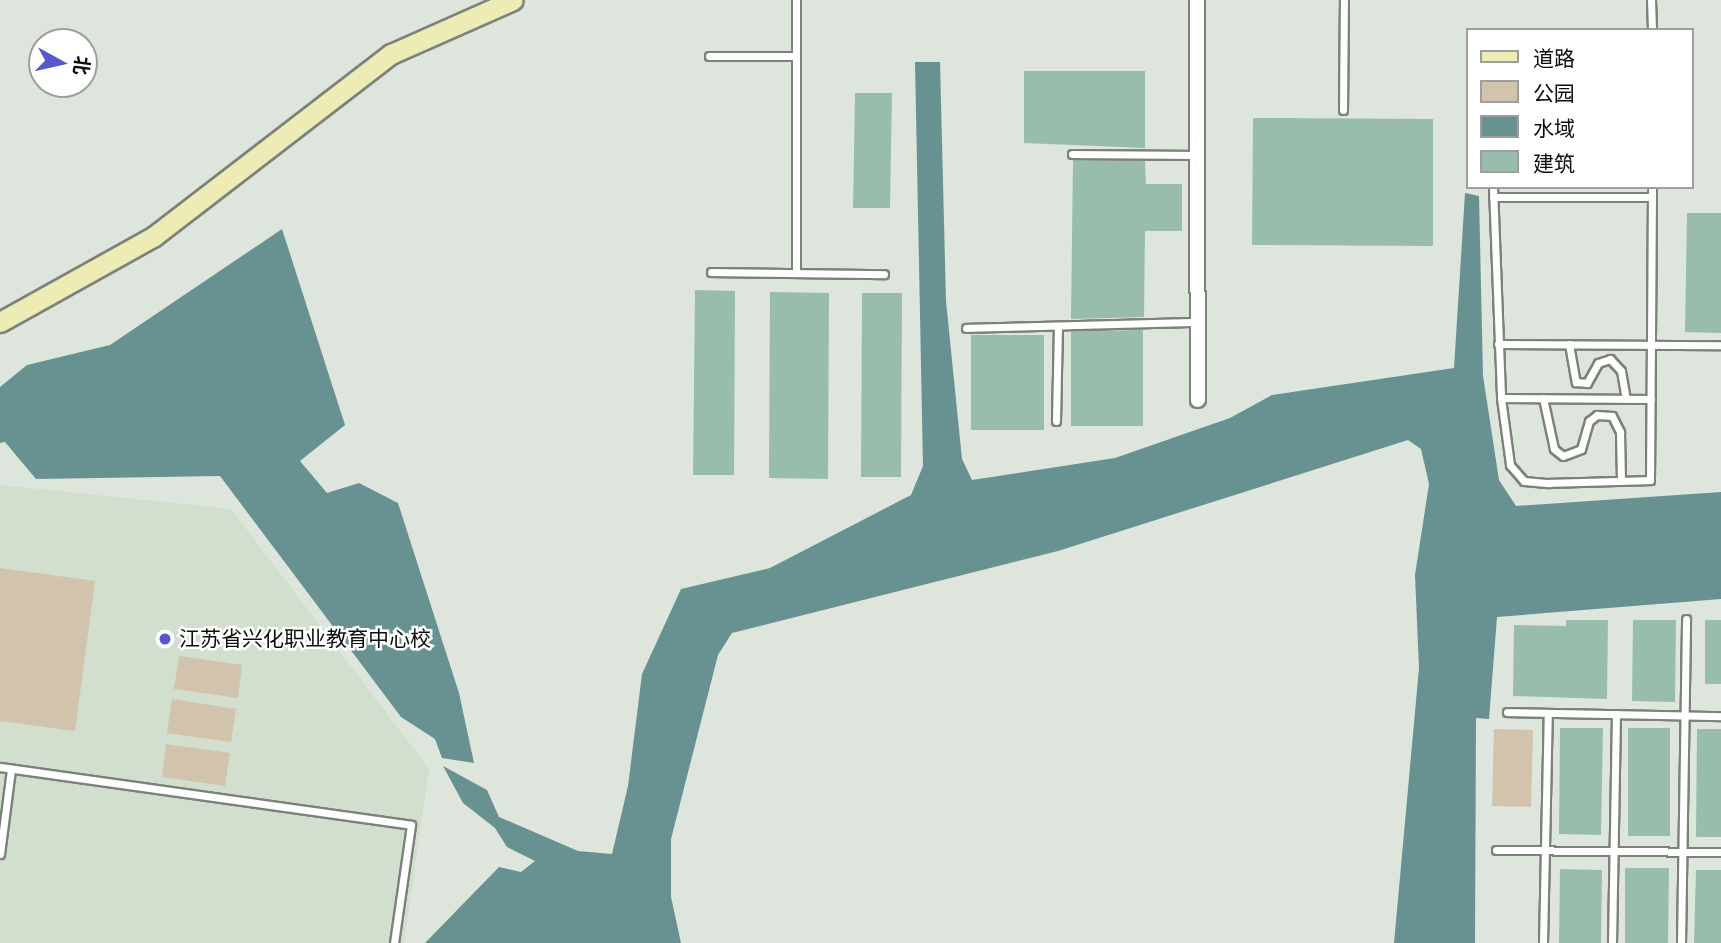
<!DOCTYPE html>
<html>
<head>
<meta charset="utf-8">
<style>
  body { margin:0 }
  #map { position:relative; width:1721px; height:943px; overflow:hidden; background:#dee5dc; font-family:Merriweather,"Noto Sans SC",serif }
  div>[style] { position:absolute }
  .built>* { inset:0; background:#d2dece }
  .green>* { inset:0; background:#d2c4ac }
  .water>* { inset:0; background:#689291 }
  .building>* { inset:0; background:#98bdac }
  .roads { filter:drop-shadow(2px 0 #7c827a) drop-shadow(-2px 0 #7c827a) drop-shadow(0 2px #7c827a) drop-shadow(0 -2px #7c827a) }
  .lane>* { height:7px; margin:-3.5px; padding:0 3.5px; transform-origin:3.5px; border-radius:3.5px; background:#fff }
  .street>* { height:14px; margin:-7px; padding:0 7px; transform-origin:7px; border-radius:7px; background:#fff }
  .secondary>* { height:19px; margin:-9.5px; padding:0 9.5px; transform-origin:9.5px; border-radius:9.5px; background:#ececb4 }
  .dots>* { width:19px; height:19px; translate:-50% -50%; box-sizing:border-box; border:4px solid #fff; border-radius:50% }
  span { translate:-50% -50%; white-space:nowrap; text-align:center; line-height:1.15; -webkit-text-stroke:5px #fff; paint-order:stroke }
  .poi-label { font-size:21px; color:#0c0e0b }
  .left { translate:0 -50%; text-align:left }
  .legend { position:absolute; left:1466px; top:28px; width:228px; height:161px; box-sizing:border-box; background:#fff; border:2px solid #9e9f9d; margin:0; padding:9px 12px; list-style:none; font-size:21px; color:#0c0e0b }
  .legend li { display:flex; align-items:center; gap:14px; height:35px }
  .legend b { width:35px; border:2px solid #9e9f9d }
  .north { position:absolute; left:28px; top:28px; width:70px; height:70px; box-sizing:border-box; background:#fff; border:2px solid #9e9f9d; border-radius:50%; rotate:98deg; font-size:19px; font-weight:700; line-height:28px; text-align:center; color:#0c0e0b }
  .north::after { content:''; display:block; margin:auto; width:24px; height:32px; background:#5857ce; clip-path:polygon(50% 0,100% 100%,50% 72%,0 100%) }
</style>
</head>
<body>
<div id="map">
  <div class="built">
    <div style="clip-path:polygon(0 485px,231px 509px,429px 769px,404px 943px,0 943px)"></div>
  </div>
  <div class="green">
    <div style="clip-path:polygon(0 568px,95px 581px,75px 731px,0 721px)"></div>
    <div style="clip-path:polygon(179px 656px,242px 665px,238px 698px,174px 689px)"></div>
    <div style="clip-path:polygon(172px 699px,236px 709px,231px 742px,167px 733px)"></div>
    <div style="clip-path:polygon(1494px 729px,1533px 730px,1531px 807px,1492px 806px)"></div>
    <div style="clip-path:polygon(166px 744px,230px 753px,225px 786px,162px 777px)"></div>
  </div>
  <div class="water">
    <div style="clip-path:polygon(915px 62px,940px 62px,946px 301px,962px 459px,972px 480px,1115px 458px,1230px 418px,1272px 395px,1454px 368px,1465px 193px,1479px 196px,1483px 376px,1499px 480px,1516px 506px,1721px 492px,1721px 599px,1497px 617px,1489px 719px,1476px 718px,1475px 943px,1394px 943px,1419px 668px,1415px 575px,1429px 484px,1421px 449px,1408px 440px,1058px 551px,732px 633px,718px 655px,671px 839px,671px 897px,681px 943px,425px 943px,499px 867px,521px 872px,535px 861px,507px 847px,495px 828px,463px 803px,443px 766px,487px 790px,499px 817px,578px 851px,612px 854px,628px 786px,642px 674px,681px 589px,770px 568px,911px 495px,923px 466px)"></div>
    <div style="clip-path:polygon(282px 229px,345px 425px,300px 461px,327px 493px,359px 483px,398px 503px,459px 693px,474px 763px,442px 758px,435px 739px,401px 717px,220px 476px,36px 479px,5px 442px,0 443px,0 387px,27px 365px,110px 345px)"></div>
  </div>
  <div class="building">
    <div style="clip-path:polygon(1024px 71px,1145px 71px,1145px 148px,1024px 143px)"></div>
    <div style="clip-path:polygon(855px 93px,892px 93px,890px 208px,853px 208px)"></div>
    <div style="clip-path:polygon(1253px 118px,1433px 119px,1433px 246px,1252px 245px)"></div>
    <div style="clip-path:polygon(1073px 160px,1145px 161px,1146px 184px,1182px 184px,1182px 231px,1145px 231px,1144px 317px,1071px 319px)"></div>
    <div style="clip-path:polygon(1687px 213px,1721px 213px,1721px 333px,1685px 332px)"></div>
    <div style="clip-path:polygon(695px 290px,735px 291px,734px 475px,693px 475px)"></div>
    <div style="clip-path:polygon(770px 292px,829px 293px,828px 479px,769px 478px)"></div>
    <div style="clip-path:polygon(862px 293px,902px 293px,901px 477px,861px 477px)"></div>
    <div style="clip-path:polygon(1143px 330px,1143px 426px,1071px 426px,1071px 331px)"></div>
    <div style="clip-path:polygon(971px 335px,1044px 335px,1044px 430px,971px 430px)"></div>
    <div style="clip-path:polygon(1566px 620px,1608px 620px,1607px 699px,1513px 696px,1514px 625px,1566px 626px)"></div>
    <div style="clip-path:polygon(1633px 620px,1676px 620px,1675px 702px,1632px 701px)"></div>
    <div style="clip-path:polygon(1705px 620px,1721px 620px,1721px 684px,1705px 684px)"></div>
    <div style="clip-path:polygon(1560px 728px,1603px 728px,1601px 835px,1559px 834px)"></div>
    <div style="clip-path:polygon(1628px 728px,1670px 728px,1670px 836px,1628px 836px)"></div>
    <div style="clip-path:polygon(1697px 729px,1721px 729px,1721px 837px,1696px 837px)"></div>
    <div style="clip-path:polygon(1625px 868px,1669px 868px,1668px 943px,1625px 943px)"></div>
    <div style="clip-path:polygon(1560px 869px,1602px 870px,1601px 943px,1559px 943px)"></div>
    <div style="clip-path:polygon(1696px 870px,1721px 870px,1721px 943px,1694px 943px)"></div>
  </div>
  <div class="roads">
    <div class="lane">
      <div style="left:796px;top:0;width:273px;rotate:90deg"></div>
      <div style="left:1651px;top:0;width:30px;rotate:88deg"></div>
      <div style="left:709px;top:56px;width:87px"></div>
      <div style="left:1343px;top:110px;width:110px;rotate:-89.5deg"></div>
      <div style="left:1072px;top:154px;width:125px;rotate:0.5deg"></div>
      <div style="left:1493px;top:187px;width:211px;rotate:87.8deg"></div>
      <div style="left:1501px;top:398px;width:68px;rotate:82.3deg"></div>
      <div style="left:1510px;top:465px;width:21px;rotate:49deg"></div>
      <div style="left:1524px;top:481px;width:25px;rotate:5deg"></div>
      <div style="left:1549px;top:483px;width:101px;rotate:-1.7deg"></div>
      <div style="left:1650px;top:480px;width:293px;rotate:-89.6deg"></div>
      <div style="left:1493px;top:197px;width:159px"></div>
      <div style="left:711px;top:272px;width:173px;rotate:0.7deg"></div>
      <div style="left:966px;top:328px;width:232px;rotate:-1.5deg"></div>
      <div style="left:1498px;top:344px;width:223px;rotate:0.3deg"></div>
      <div style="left:1569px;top:344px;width:39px;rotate:80deg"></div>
      <div style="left:1576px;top:382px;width:11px;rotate:5deg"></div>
      <div style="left:1587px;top:383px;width:23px;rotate:-61deg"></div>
      <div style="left:1598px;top:363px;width:13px;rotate:-18deg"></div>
      <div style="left:1610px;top:359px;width:16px;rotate:47deg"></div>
      <div style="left:1621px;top:371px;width:28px;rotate:80deg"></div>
      <div style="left:1501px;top:398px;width:150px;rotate:0.4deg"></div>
      <div style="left:1543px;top:398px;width:52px;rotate:77.8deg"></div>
      <div style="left:1554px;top:449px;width:11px;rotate:38deg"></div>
      <div style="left:1563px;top:456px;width:19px;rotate:-21deg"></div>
      <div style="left:1581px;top:449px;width:29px;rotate:-74deg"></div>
      <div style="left:1589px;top:421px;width:10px;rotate:-37deg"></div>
      <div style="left:1597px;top:415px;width:15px;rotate:4deg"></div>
      <div style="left:1612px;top:416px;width:18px;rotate:63deg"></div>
      <div style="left:1620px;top:432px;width:49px;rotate:88.8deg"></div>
      <div style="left:1056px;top:421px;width:95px;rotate:-88.8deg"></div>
      <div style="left:1507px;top:712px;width:214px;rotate:1.1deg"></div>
      <div style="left:0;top:767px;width:415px;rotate:8deg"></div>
      <div style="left:411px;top:825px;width:119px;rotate:98.2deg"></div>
      <div style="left:1496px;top:850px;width:225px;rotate:0.5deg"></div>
      <div style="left:0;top:854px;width:86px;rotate:-82.6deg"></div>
      <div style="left:1543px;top:943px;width:230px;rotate:-88.8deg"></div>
      <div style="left:1612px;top:943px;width:229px;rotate:-89deg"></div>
      <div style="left:1681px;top:943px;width:324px;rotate:-89.1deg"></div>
    </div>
    <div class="street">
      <div style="left:1197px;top:0;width:400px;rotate:89.9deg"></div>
    </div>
    <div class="secondary">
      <div style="left:0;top:322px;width:175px;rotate:-29.1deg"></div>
      <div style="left:153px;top:237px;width:300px;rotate:-37.6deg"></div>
      <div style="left:391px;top:54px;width:133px;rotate:-23.9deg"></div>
    </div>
  </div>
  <div class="dots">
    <div style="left:165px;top:639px;background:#5857ce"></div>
  </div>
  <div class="poi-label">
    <span class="left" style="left:179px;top:639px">江苏省兴化职业教育中心校</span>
  </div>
  <ul class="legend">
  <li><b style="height:9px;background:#ececb4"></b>道路</li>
  <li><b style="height:19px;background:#d2c4ac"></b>公园</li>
  <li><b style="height:19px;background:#689291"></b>水域</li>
  <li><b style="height:19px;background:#98bdac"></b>建筑</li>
  </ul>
  <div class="north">北</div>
</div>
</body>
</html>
